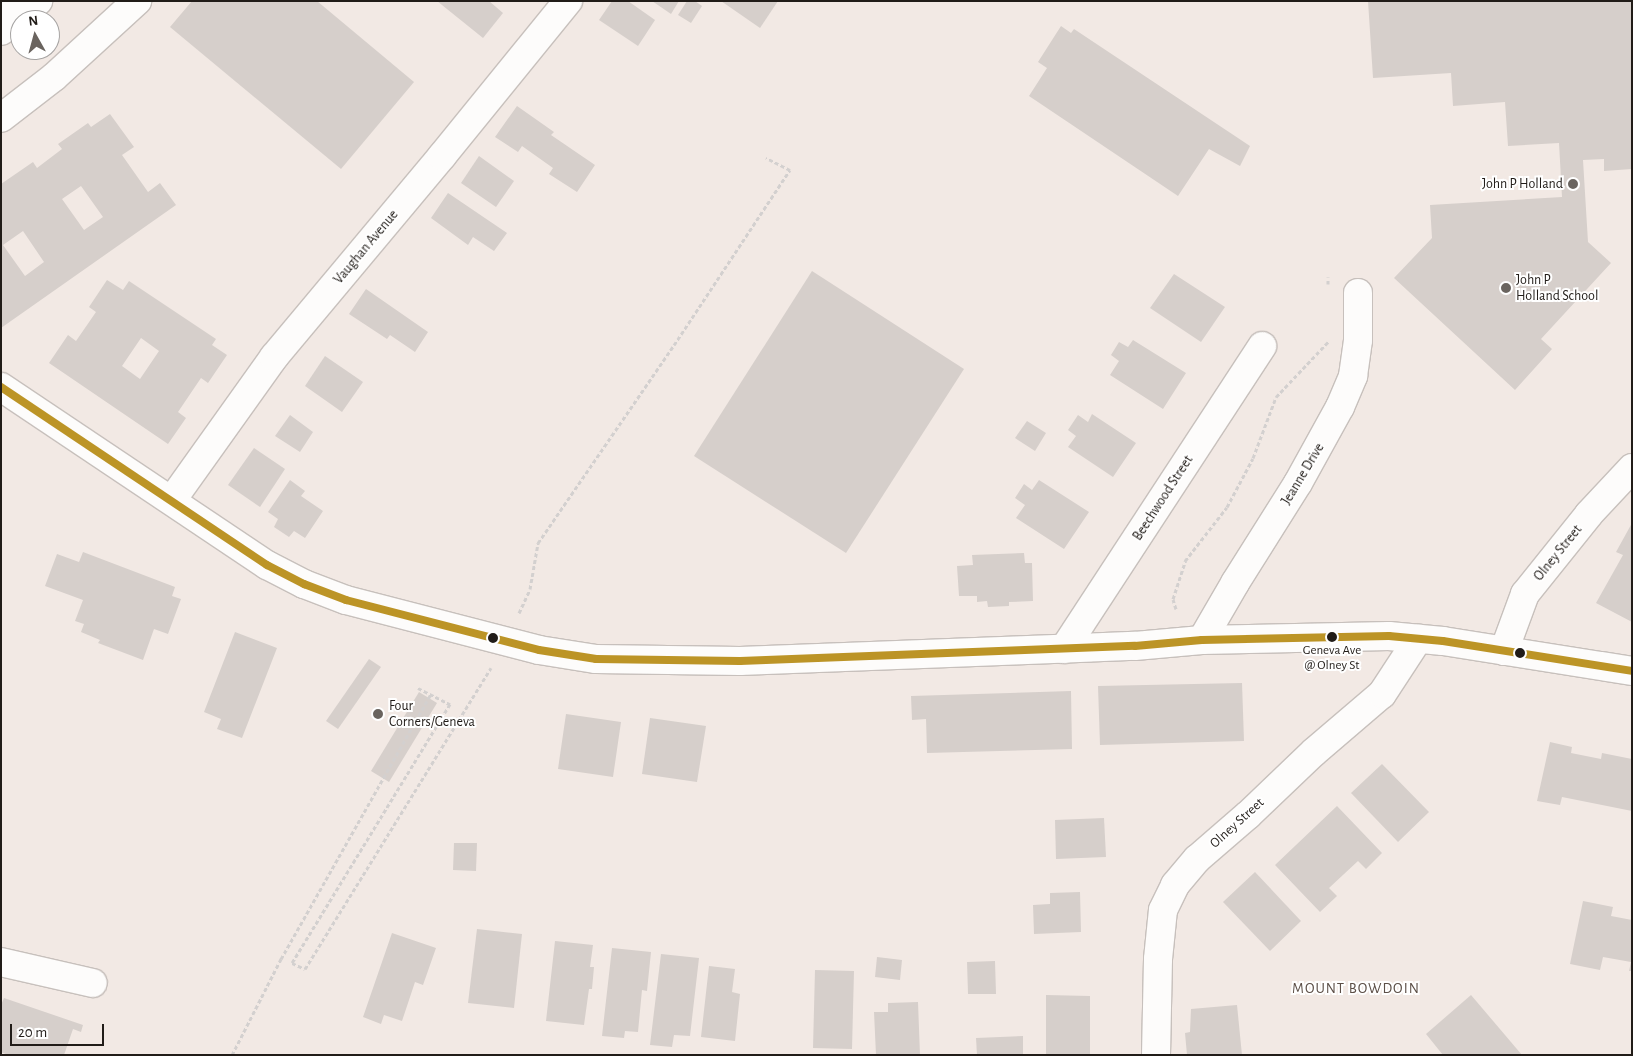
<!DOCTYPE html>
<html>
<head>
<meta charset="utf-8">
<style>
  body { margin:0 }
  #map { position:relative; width:1633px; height:1056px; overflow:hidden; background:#f2e9e4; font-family:"Alegreya Sans",sans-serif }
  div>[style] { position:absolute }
  .building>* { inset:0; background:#d6cfcb }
  .path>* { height:3px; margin-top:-1.5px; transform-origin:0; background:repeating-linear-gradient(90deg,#d3d0cf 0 4px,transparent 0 6.5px) }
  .roads { filter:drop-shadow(1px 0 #c7c0bc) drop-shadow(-1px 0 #c7c0bc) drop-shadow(0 1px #c7c0bc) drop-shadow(0 -1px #c7c0bc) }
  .minor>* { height:28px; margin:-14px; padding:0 14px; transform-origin:14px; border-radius:14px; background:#fdfcfb }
  .major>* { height:28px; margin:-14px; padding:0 14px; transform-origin:14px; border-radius:14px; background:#fdfcfb }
  .bus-1>* { height:8px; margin:-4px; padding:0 4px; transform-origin:4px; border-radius:4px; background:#bc9426 }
  .dots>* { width:14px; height:14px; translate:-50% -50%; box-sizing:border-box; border:2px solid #fff; border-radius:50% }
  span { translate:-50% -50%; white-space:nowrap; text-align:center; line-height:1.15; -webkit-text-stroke:4px #fff; paint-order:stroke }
  .bus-label { font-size:13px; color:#211c18 }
  .poi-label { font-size:14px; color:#211c18 }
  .right { translate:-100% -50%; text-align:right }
  .left { translate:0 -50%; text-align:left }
  .street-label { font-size:14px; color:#211c18 }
  .neighbourhood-label { font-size:15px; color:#5c4f47; letter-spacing:1px }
  .frame { position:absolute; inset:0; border:2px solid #211c18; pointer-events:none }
  .north { position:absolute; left:10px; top:10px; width:50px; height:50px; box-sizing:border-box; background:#fff; border:1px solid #a6a4a3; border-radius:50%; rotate:353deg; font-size:14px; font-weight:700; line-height:20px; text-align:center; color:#211c18 }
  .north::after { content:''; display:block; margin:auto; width:18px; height:22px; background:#6a645f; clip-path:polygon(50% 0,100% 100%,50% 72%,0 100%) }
  .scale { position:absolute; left:10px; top:1024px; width:94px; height:22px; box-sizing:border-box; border:2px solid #211c18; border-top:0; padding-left:6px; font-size:15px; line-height:18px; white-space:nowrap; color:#211c18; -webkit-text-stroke:4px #fff; paint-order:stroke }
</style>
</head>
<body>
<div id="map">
  <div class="building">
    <div style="clip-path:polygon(192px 1px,317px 1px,414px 82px,341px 169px,170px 27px)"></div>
    <div style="clip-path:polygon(437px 1px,489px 1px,503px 13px,483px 38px)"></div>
    <div style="clip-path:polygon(612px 1px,628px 1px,655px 20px,638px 46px,599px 20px)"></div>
    <div style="clip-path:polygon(652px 1px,679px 1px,671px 14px)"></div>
    <div style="clip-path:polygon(687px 1px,695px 1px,702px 6px,691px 23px,678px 15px)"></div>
    <div style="clip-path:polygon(721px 1px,778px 1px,760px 28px)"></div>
    <div style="clip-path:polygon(1368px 1px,1632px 1px,1632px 169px,1604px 171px,1604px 159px,1583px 160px,1588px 242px,1611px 263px,1541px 339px,1552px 349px,1515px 390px,1394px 278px,1432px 238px,1430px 205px,1562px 197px,1559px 143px,1508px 146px,1505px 102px,1453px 106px,1451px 73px,1373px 78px)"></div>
    <div style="clip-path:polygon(1061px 26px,1071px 33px,1074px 29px,1250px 146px,1240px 166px,1209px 149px,1178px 196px,1029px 96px,1047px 68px,1038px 62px)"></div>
    <div style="clip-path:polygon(517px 106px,554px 132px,551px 135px,595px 165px,577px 192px,549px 174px,553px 168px,522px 146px,518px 152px,495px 137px)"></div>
    <div style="clip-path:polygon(evenodd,110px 114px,134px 147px,122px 155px,148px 192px,160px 183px,176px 205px,1px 328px,1px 184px,33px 162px,37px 168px,62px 149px,58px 144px,88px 123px,91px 127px,110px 114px,81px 186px,103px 217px,84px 230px,62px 199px,81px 186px,110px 114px,23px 231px,44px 262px,25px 276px,3px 245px,23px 231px)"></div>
    <div style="clip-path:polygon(479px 156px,514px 181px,496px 207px,461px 183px)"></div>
    <div style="clip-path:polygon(448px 193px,507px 233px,494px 251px,473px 237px,468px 245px,431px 218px)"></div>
    <div style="clip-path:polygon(812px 271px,964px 369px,846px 553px,694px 456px)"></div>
    <div style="clip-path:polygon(1174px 274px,1225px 307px,1201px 342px,1150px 308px)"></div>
    <div style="clip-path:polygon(evenodd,107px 280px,123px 290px,129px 281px,216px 339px,212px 345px,227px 355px,208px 383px,201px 378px,178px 412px,186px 418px,168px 444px,49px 363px,68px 335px,76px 341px,96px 312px,89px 307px,107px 280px,141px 338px,159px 351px,140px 379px,122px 366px,141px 338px)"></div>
    <div style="clip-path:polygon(366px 289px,428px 332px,415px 352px,390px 335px,387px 339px,349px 314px)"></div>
    <div style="clip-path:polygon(1133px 340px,1186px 373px,1163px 409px,1110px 375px,1119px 361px,1111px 355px,1119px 342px,1128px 347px)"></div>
    <div style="clip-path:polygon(325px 356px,363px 382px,342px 412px,305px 386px)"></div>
    <div style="clip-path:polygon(1092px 414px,1136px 443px,1113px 477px,1068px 447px,1076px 436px,1068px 430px,1078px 415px,1088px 422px)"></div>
    <div style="clip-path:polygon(290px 415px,313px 432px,300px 452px,275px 436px)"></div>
    <div style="clip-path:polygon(1027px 421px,1046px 433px,1035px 451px,1015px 438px)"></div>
    <div style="clip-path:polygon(254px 448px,285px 469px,260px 507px,228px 485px)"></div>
    <div style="clip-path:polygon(290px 480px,305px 491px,301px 496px,323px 511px,305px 538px,294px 531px,289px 537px,274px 527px,278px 519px,268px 512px)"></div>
    <div style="clip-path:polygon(1039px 480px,1089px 512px,1064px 549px,1016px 518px,1025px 505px,1015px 498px,1024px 484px,1032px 490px)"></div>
    <div style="clip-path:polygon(1632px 523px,1632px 622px,1596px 603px,1623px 555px,1616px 552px)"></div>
    <div style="clip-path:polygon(83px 552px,175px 587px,172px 596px,181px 599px,168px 634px,154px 629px,143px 660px,98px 643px,100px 640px,81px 632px,84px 624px,75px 621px,83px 600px,45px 586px,57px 554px,79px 562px)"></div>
    <div style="clip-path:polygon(1024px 553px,1025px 563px,1032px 563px,1033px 601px,1009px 602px,1009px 606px,988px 607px,987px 601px,977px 602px,977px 596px,959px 596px,957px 566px,973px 565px,972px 555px)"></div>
    <div style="clip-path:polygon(235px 632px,277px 648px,242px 738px,217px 729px,221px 719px,204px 712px)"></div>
    <div style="clip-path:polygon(369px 659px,381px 667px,338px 729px,326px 721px)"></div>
    <div style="clip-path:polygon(1242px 683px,1244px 741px,1100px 745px,1098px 686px)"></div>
    <div style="clip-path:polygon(1071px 691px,1072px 749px,927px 753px,926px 719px,912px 720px,911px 696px)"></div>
    <div style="clip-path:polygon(419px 692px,437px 703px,389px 782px,371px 771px)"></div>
    <div style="clip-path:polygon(566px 714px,621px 722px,613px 777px,558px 769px)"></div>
    <div style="clip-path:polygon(650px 718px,706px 726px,697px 782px,642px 774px)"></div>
    <div style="clip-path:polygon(1550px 742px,1572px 747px,1571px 753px,1601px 759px,1602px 753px,1632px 759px,1632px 811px,1562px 797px,1560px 805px,1537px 801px)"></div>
    <div style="clip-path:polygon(1382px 764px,1429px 812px,1398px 842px,1351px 793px)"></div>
    <div style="clip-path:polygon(1337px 806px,1382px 853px,1366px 869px,1358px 861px,1329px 888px,1337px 896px,1320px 912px,1275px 865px)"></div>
    <div style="clip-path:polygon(1104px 818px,1106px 857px,1056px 859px,1055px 820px)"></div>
    <div style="clip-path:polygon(454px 843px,477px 843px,476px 871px,453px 870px)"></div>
    <div style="clip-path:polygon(1255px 872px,1301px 921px,1270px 951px,1223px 902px)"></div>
    <div style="clip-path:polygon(1080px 892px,1081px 932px,1034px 934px,1033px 905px,1050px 904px,1050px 893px)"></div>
    <div style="clip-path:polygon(1583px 901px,1613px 907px,1611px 916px,1632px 920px,1632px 971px,1629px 971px,1631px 962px,1603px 957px,1600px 970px,1570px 964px)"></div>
    <div style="clip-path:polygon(477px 929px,522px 934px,514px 1008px,468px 1003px)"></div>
    <div style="clip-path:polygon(392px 933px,436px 948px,423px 985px,415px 982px,402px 1021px,384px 1015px,381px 1024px,363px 1017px)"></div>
    <div style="clip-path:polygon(555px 941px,593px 945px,590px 967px,594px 967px,592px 989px,589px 989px,584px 1025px,546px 1021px)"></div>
    <div style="clip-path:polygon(612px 948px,651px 952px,647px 991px,642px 990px,638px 1032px,625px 1031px,624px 1038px,602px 1036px)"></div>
    <div style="clip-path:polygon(661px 954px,699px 958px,690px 1036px,674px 1035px,672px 1047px,650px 1045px)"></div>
    <div style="clip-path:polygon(877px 957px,902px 960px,900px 980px,875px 977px)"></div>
    <div style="clip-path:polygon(995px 961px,996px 994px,968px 994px,967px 962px)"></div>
    <div style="clip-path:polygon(709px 966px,735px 969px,732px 992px,740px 994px,735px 1041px,701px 1037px)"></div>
    <div style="clip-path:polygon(815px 970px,854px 971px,852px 1049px,813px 1048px)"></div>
    <div style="clip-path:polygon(1046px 995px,1090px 996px,1090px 1055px,1046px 1055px)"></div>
    <div style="clip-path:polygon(1471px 995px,1522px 1055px,1443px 1055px,1426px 1034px)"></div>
    <div style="clip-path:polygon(4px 998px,83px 1025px,81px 1032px,73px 1029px,64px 1055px,8px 1055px,1px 1052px,1px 1005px)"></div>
    <div style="clip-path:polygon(918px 1002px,920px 1055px,876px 1055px,874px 1012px,888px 1012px,888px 1003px)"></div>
    <div style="clip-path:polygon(1237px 1005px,1242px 1055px,1187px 1055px,1185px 1033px,1190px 1032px,1191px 1009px)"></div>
    <div style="clip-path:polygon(1023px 1036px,1023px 1055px,977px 1055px,976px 1038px)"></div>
  </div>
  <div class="path">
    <div style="left:1328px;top:284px;width:7px;rotate:-90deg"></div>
    <div style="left:1176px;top:609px;width:10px;rotate:-107deg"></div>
    <div style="left:1173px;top:599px;width:40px;rotate:-72deg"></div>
    <div style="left:1185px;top:561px;width:68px;rotate:-52.1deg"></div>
    <div style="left:1227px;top:507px;width:55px;rotate:-62deg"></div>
    <div style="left:1253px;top:458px;width:65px;rotate:-69.3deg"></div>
    <div style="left:1276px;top:397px;width:76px;rotate:-46.6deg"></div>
    <div style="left:519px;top:613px;width:26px;rotate:-65deg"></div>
    <div style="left:530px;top:589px;width:47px;rotate:-80.1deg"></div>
    <div style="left:538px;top:543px;width:240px;rotate:-55.5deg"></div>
    <div style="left:674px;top:345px;width:210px;rotate:-56.5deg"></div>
    <div style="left:790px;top:170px;width:27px;rotate:-153deg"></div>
    <div style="left:418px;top:688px;width:36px;rotate:27deg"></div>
    <div style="left:450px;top:704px;width:303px;rotate:121.4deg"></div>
    <div style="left:292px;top:963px;width:14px;rotate:25deg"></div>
    <div style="left:305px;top:969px;width:354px;rotate:-58.3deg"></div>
    <div style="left:232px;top:1055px;width:108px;rotate:-63deg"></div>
    <div style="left:281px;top:959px;width:305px;rotate:-60.5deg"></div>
  </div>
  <div class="roads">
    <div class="minor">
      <div style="left:4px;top:1px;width:23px;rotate:45deg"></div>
      <div style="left:172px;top:500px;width:176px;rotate:-54.5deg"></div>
      <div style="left:274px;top:357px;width:262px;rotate:-50.1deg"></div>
      <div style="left:442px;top:156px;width:200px;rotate:-50.9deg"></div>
      <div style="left:1202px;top:640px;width:66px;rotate:-59.9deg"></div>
      <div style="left:1235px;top:583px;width:118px;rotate:-57.8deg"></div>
      <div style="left:1298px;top:483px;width:87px;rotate:-61.1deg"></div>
      <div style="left:1340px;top:407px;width:34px;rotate:-67deg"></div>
      <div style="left:1353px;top:376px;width:36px;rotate:-82deg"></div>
      <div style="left:1358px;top:340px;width:47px;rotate:-90deg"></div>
      <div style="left:1064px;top:649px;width:362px;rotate:-56.8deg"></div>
      <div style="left:1504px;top:651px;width:61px;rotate:-69.8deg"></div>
      <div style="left:1525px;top:594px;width:102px;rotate:-51.3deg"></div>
      <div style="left:1589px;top:514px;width:63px;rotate:-46.9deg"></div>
      <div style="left:1px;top:962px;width:94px;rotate:12.9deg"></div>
      <div style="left:1156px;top:1055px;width:96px;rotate:-88.8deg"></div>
      <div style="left:1158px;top:959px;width:49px;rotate:-84.2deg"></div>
      <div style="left:1163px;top:910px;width:28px;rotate:-64deg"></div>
      <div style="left:1175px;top:885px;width:34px;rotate:-50deg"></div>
      <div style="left:1197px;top:859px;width:67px;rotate:-40.8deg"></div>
      <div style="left:1248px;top:815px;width:91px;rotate:-43.7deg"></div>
      <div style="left:1314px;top:752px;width:89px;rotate:-40.5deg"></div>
      <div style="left:1382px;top:694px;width:66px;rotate:-56.8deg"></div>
    </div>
    <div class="major">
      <div style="left:1px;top:31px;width:48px;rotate:-39deg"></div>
      <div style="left:1px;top:118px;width:67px;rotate:-37.7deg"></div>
      <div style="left:54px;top:77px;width:113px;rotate:-42.5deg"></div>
      <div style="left:1px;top:387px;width:320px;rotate:33.8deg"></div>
      <div style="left:267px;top:565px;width:42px;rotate:27.2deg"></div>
      <div style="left:304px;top:584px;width:45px;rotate:20.9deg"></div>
      <div style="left:346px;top:600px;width:199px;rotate:14.5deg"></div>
      <div style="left:539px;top:650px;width:58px;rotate:9deg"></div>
      <div style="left:596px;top:659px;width:144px;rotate:0.8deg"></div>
      <div style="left:740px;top:661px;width:395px;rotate:-2.2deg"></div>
      <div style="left:1135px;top:646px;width:67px;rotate:-5.1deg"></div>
      <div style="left:1202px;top:640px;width:187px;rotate:-1.2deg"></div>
      <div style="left:1389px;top:636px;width:54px;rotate:5.3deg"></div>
      <div style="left:1443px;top:641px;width:191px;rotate:9deg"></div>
    </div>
  </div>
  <div class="bus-1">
    <div style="left:1px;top:387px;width:320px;rotate:33.8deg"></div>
    <div style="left:267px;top:565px;width:42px;rotate:27.2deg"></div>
    <div style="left:304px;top:584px;width:45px;rotate:20.9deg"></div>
    <div style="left:346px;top:600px;width:199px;rotate:14.5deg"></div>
    <div style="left:539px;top:650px;width:58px;rotate:9deg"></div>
    <div style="left:596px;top:659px;width:144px;rotate:0.8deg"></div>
    <div style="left:740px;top:661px;width:395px;rotate:-2.2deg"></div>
    <div style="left:1135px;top:646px;width:67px;rotate:-5.1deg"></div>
    <div style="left:1202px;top:640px;width:187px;rotate:-1.2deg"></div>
    <div style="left:1389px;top:636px;width:54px;rotate:5.3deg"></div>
    <div style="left:1443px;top:641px;width:191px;rotate:9deg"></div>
  </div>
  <div class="dots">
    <div style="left:1573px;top:184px;background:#6a645f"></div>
    <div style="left:1506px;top:288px;background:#6a645f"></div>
    <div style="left:1332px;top:637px;background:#211c18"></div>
    <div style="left:493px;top:638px;background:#211c18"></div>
    <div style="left:1520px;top:653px;background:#211c18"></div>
    <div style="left:378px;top:714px;background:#6a645f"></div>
  </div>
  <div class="bus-label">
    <span style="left:1332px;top:659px">Geneva Ave<br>@ Olney St</span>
  </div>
  <div class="poi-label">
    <span class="right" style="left:1563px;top:184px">John P Holland</span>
    <span class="left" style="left:1516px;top:288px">John P<br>Holland School</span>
    <span class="left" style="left:389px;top:714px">Four<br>Corners/Geneva</span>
  </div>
  <div class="street-label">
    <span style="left:366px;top:247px;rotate:-50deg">Vaughan Avenue</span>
    <span style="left:1303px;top:474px;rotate:-59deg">Jeanne Drive</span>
    <span style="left:1163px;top:498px;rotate:-57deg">Beechwood Street</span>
    <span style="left:1558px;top:553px;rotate:-51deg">Olney Street</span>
    <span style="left:1237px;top:823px;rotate:-42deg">Olney Street</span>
  </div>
  <div class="neighbourhood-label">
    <span style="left:1356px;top:989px">MOUNT BOWDOIN</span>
  </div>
  <div class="frame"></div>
  <div class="north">N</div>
  <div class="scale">20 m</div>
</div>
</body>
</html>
